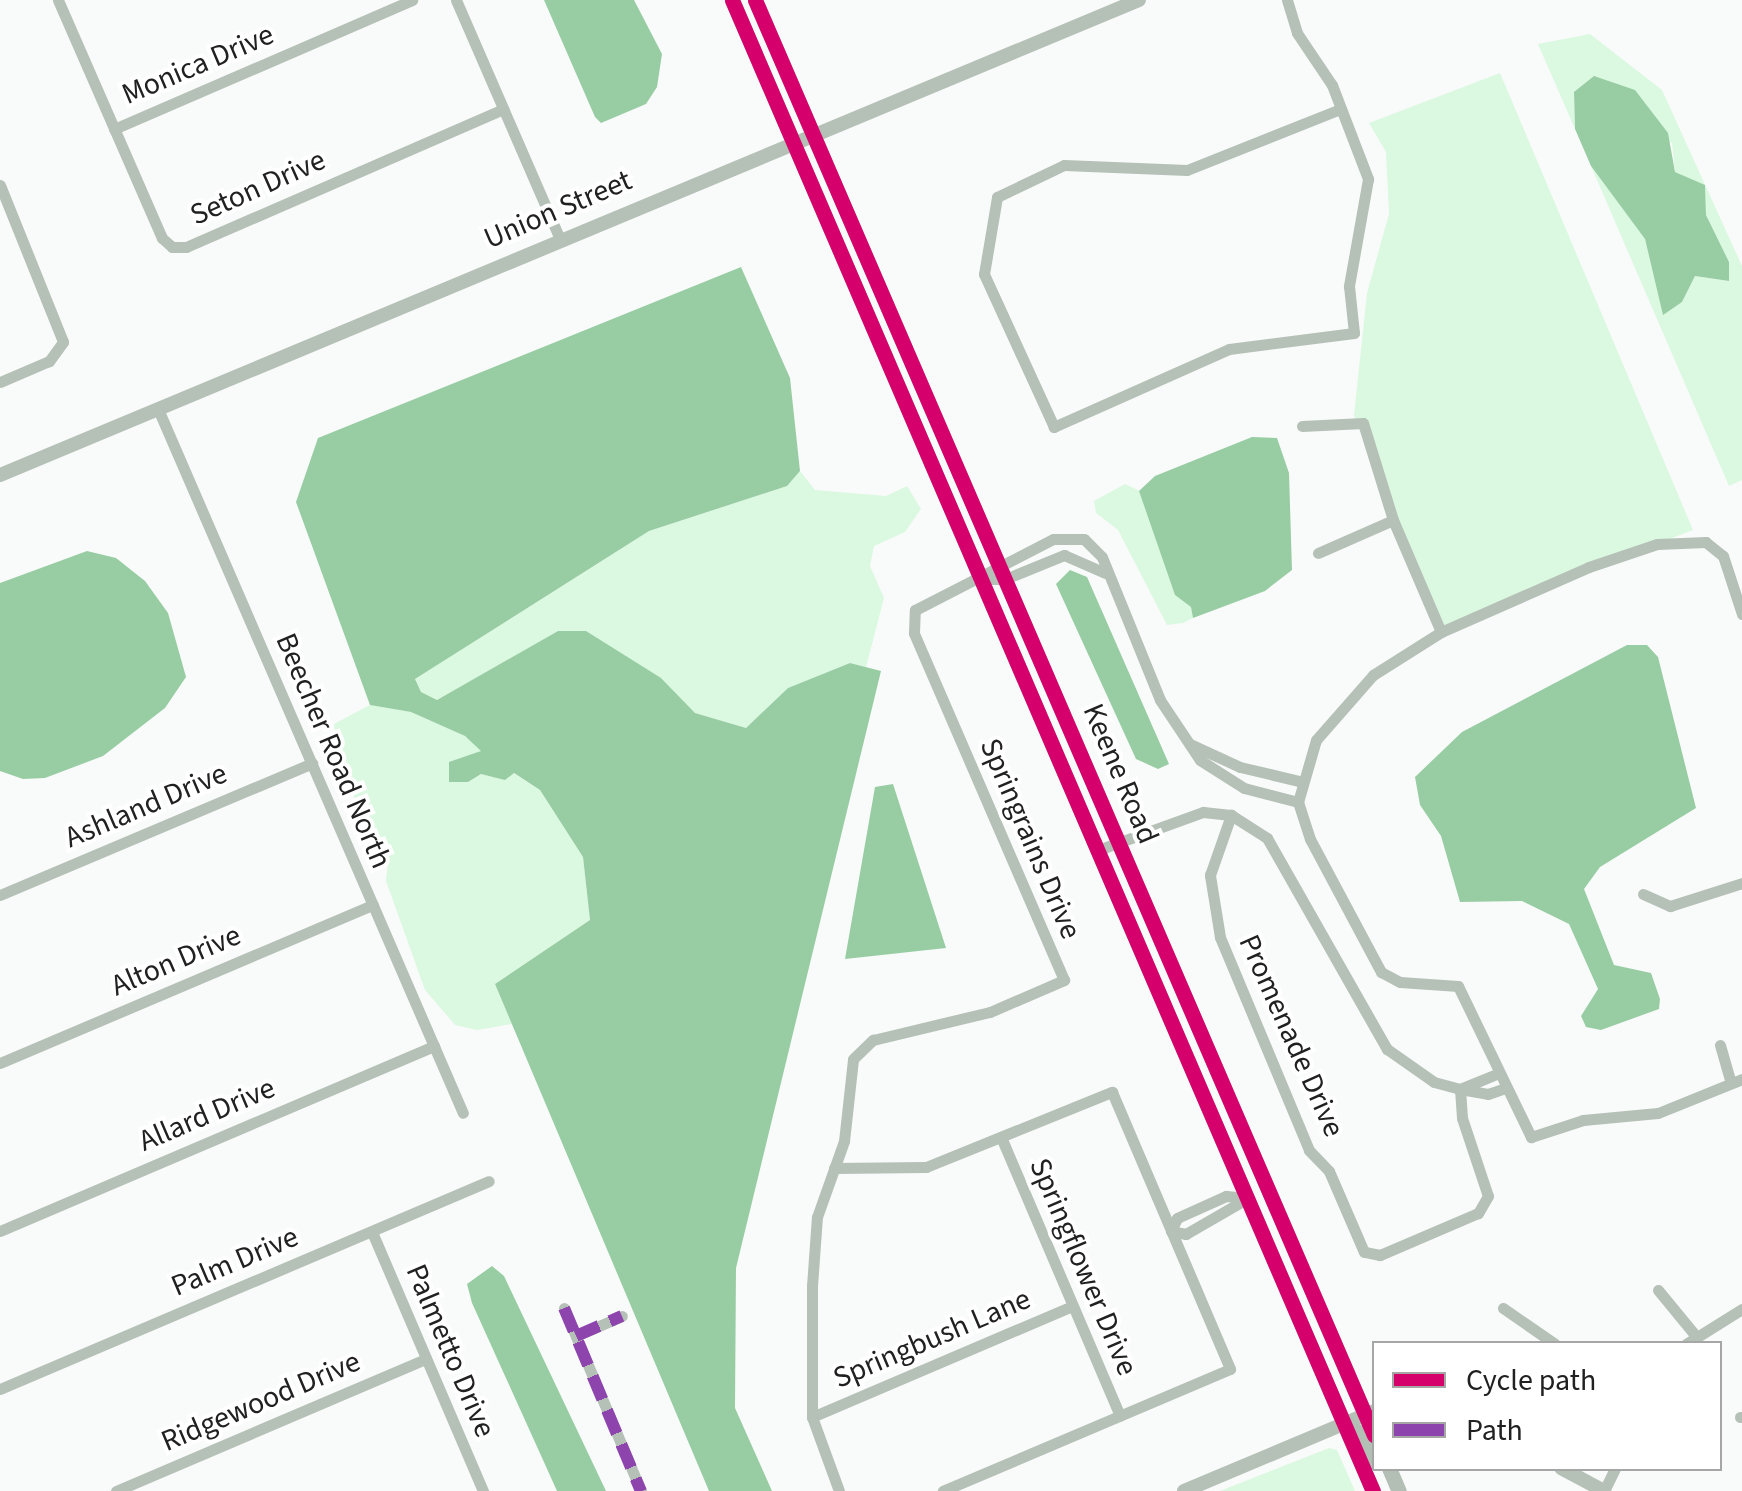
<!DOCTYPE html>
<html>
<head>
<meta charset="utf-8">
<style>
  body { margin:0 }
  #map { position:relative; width:1742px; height:1491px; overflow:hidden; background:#f9fbfa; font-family:"Source Sans 3",sans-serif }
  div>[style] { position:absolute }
  .green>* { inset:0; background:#dbf8e0 }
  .water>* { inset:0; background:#98cda3 }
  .minor>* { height:11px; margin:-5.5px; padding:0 5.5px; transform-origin:5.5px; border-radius:5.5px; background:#b5c0b7 }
  .tertiary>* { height:14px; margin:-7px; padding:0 7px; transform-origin:7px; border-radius:7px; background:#b5c0b7 }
  .secondary>* { height:15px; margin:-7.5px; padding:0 7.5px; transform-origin:7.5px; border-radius:7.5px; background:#b3bfb5 }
  .quiet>* { height:12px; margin-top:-6px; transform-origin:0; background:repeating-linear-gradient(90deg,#8e44ad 0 25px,transparent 0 37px) }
  .cycleway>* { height:15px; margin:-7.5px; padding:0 7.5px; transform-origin:7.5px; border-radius:7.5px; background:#d6006c }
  span { translate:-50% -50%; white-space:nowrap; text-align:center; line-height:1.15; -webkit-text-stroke:8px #fff; paint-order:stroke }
  .street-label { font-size:30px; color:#202120 }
  .legend { position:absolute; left:1372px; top:1341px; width:350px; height:130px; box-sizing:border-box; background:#fff; border:2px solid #a6a6a6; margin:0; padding:12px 18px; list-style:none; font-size:30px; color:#202120 }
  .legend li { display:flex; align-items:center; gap:20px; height:50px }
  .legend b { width:50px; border:2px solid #a6a6a6 }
</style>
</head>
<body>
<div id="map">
  <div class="green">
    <div style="clip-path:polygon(1590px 34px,1662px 90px,1742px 266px,1742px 480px,1729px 486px,1591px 166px,1645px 239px,1663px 314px,1682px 302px,1695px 276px,1729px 281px,1729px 262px,1706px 215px,1705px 186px,1675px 172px,1672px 143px,1574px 92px,1575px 129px,1538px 44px)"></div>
    <div style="clip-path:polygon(1500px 73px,1693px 530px,1444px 625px,1354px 415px,1367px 293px,1389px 214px,1386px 152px,1369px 123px)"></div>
    <div style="clip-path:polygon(800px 471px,815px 490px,886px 496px,907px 486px,921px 509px,905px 532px,874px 546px,870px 566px,884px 598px,866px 667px,850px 663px,788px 688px,746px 728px,695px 713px,661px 678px,558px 631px,437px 700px,421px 692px,415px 679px,649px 531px,787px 486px)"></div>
    <div style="clip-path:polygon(1125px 484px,1142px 492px,1175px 595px,1191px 607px,1193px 618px,1183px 623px,1167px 625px,1118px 530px,1096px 513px,1094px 501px)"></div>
    <div style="clip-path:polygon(370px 705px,411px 712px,465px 736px,482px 751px,468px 782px,481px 774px,505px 779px,513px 773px,540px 790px,583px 857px,590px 920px,495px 984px,512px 1024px,477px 1030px,455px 1025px,425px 990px,386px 881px,388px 861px,367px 835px,337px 745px,334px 724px)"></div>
    <div style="clip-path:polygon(1329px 1448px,1337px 1450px,1355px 1491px,1220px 1491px)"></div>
  </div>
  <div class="water">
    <div style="clip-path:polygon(544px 0,634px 0,662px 54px,657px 87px,646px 104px,601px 123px,595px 117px)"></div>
    <div style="clip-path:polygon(1594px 76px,1635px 90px,1668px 133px,1675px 172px,1705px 185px,1706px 215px,1729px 262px,1729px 281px,1695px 276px,1682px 302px,1663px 315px,1645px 239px,1591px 166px,1575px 129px,1574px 92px)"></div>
    <div style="clip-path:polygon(741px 267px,790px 378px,800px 471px,787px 486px,649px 531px,415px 679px,421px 692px,437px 700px,558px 631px,586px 631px,661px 678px,695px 713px,746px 728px,788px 688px,850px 663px,881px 671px,736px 1268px,735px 1408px,772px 1491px,709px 1491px,495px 984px,590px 920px,583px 857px,540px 790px,514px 773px,505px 780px,481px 774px,468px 782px,449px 782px,449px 762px,481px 751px,465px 736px,411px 712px,370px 705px,296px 502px,318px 438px)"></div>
    <div style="clip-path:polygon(1252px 437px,1277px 438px,1289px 473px,1292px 570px,1265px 591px,1193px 618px,1191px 607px,1175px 595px,1139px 491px,1155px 476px)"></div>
    <div style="clip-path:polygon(87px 551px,116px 558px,145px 581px,168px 613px,186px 677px,165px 708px,103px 756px,45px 778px,23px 779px,0 771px,0 583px)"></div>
    <div style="clip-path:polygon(1070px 570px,1087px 577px,1169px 764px,1158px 769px,1136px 759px,1056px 584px)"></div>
    <div style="clip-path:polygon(1627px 645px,1647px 645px,1658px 657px,1696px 808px,1600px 867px,1584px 889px,1614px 965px,1651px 973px,1660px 999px,1659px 1009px,1601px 1030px,1586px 1027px,1581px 1016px,1598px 989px,1569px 924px,1522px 901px,1460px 902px,1441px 836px,1420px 805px,1415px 777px,1462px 732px)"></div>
    <div style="clip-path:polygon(893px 784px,946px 948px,845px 959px,875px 787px)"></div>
    <div style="clip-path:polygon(492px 1266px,504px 1276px,606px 1491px,557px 1491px,472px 1303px,467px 1284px)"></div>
  </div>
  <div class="minor">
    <div style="left:58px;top:0;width:260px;rotate:66.4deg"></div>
    <div style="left:162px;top:238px;width:13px;rotate:42deg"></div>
    <div style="left:172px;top:247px;width:14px"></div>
    <div style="left:186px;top:247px;width:346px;rotate:-23.5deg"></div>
    <div style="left:456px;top:0;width:261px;rotate:66.5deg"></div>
    <div style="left:1287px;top:0;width:34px;rotate:73deg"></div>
    <div style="left:1297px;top:33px;width:63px;rotate:56.1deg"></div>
    <div style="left:1332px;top:85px;width:101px;rotate:69deg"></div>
    <div style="left:1368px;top:179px;width:109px;rotate:100.1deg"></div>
    <div style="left:1349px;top:286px;width:47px;rotate:83.9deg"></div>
    <div style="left:1354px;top:333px;width:126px;rotate:172.7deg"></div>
    <div style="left:1229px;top:349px;width:192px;rotate:156deg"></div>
    <div style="left:1054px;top:427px;width:168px;rotate:-114.6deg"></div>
    <div style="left:984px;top:274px;width:78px;rotate:-80.4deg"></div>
    <div style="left:997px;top:197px;width:74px;rotate:-25.5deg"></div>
    <div style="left:1064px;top:165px;width:123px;rotate:2.3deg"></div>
    <div style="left:1187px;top:170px;width:165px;rotate:-21.7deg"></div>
    <div style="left:114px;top:129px;width:325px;rotate:-23.4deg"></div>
    <div style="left:0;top:185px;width:169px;rotate:68.1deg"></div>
    <div style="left:63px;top:342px;width:24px;rotate:126deg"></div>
    <div style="left:49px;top:361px;width:53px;rotate:156.8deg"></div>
    <div style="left:158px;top:409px;width:767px;rotate:66.58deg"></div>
    <div style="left:1302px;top:426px;width:61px;rotate:-2.8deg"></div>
    <div style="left:1363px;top:423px;width:102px;rotate:72.8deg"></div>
    <div style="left:1393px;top:520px;width:122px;rotate:66.8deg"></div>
    <div style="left:1318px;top:553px;width:82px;rotate:-23.7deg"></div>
    <div style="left:981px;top:579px;width:24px"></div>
    <div style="left:1005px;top:579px;width:64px;rotate:-22.1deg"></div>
    <div style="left:1064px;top:555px;width:45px;rotate:23.7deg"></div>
    <div style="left:1742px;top:614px;width:61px;rotate:-108.1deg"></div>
    <div style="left:1723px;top:556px;width:22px;rotate:-141deg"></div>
    <div style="left:1706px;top:542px;width:49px;rotate:177.7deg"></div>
    <div style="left:1657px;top:544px;width:72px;rotate:161.3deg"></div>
    <div style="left:1589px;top:567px;width:162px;rotate:156.3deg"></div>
    <div style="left:1441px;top:632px;width:80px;rotate:147.7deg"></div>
    <div style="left:1373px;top:675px;width:86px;rotate:131.2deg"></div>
    <div style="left:1316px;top:740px;width:65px;rotate:106.2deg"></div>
    <div style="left:1298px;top:802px;width:39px;rotate:72deg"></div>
    <div style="left:1310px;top:839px;width:151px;rotate:61.9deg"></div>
    <div style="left:1381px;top:972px;width:21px;rotate:28deg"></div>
    <div style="left:1400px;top:982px;width:58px;rotate:3.9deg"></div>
    <div style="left:1458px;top:986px;width:168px;rotate:64.2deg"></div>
    <div style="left:1531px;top:1137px;width:55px;rotate:-18.1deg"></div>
    <div style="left:1583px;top:1120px;width:75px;rotate:-5.3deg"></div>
    <div style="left:1658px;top:1113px;width:91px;rotate:-22deg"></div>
    <div style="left:1190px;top:744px;width:55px;rotate:24.7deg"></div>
    <div style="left:1240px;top:767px;width:61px;rotate:13.3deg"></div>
    <div style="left:1098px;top:850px;width:112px;rotate:-19.9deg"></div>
    <div style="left:1203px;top:812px;width:28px;rotate:6deg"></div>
    <div style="left:1231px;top:815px;width:43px;rotate:32.6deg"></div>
    <div style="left:1267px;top:838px;width:243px;rotate:60.4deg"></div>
    <div style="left:1387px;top:1049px;width:57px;rotate:35.1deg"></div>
    <div style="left:1434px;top:1082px;width:27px;rotate:15deg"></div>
    <div style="left:1460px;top:1089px;width:29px;rotate:86deg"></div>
    <div style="left:1462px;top:1118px;width:82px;rotate:71.6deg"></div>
    <div style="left:1488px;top:1196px;width:20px;rotate:120deg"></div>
    <div style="left:1478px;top:1213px;width:107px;rotate:156.8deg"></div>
    <div style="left:1380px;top:1255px;width:16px;rotate:-169deg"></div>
    <div style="left:1364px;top:1252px;width:88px;rotate:-113.4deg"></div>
    <div style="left:1329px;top:1171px;width:29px;rotate:-134deg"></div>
    <div style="left:1309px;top:1150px;width:231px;rotate:-112.7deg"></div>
    <div style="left:1220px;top:937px;width:63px;rotate:-99.2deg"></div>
    <div style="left:1210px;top:875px;width:64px;rotate:-70.7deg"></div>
    <div style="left:1643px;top:894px;width:30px;rotate:24deg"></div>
    <div style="left:1670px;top:906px;width:76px;rotate:-17.7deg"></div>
    <div style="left:0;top:895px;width:339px;rotate:-22.9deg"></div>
    <div style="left:1720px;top:1045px;width:37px;rotate:74deg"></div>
    <div style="left:0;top:1063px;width:405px;rotate:-23deg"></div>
    <div style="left:1499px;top:1073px;width:42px;rotate:157.7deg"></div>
    <div style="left:1460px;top:1089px;width:28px;rotate:10deg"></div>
    <div style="left:1488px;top:1094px;width:18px;rotate:-19deg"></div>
    <div style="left:1001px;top:1137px;width:303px;rotate:66.9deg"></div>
    <div style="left:834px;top:1168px;width:92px;rotate:-0.6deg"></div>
    <div style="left:926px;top:1167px;width:201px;rotate:-22deg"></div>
    <div style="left:1112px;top:1092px;width:301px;rotate:66.9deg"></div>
    <div style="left:1230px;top:1369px;width:312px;rotate:157deg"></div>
    <div style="left:1226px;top:1196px;width:22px;rotate:5deg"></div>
    <div style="left:1248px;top:1198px;width:72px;rotate:149.9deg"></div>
    <div style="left:1186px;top:1234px;width:15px;rotate:-169deg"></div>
    <div style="left:1171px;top:1231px;width:14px;rotate:-65deg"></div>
    <div style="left:1177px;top:1218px;width:54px;rotate:-24.2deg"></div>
    <div style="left:0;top:1231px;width:472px;rotate:-23.1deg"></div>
    <div style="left:372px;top:1232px;width:282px;rotate:66.8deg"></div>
    <div style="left:1658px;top:1290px;width:58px;rotate:50.6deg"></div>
    <div style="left:564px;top:1308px;width:199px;rotate:67.2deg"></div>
    <div style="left:1503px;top:1308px;width:63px;rotate:34.7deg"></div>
    <div style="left:576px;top:1336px;width:50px;rotate:-23.5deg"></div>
    <div style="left:1686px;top:1344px;width:66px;rotate:-32deg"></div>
    <div style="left:0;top:1389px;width:531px;rotate:-23.04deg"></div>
    <div style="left:812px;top:1417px;width:283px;rotate:-23.1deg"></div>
    <div style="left:1740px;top:1417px;width:2px"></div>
    <div style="left:116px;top:1491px;width:337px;rotate:-23.1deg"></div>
    <div style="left:839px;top:1491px;width:79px;rotate:-110deg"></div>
    <div style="left:812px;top:1417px;width:131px;rotate:-90deg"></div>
    <div style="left:812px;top:1286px;width:69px;rotate:-85.9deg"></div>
    <div style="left:817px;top:1217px;width:81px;rotate:-70.4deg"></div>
    <div style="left:844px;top:1141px;width:82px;rotate:-83.7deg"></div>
    <div style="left:853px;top:1059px;width:28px;rotate:-44deg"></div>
    <div style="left:873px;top:1040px;width:120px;rotate:-13.5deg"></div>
    <div style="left:990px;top:1012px;width:81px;rotate:-23.4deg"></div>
    <div style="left:1064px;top:980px;width:378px;rotate:-113.4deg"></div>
    <div style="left:914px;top:633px;width:23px;rotate:-88deg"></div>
    <div style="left:915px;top:610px;width:155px;rotate:-27.2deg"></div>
    <div style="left:1053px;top:539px;width:31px"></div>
    <div style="left:1084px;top:539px;width:25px;rotate:45deg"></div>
    <div style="left:1102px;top:557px;width:154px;rotate:67.9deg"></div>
    <div style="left:1160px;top:700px;width:72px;rotate:56.3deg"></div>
    <div style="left:1200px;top:760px;width:52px;rotate:32.5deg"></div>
    <div style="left:1244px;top:788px;width:56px;rotate:14.5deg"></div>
    <div style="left:1604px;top:1491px;width:25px;rotate:-64deg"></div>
  </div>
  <div class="tertiary">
    <div style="left:0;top:475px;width:1234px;rotate:-22.64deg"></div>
    <div style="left:1561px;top:1468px;width:49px;rotate:28.1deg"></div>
    <div style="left:1184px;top:1491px;width:206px;rotate:-22.8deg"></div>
  </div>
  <div class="secondary">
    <div style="left:732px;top:0;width:1623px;rotate:66.74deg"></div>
    <div style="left:755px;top:0;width:1563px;rotate:66.67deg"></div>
    <div style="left:1344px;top:1422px;width:21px;rotate:35deg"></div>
    <div style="left:1361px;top:1434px;width:30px;rotate:64deg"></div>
    <div style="left:1389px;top:1468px;width:25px;rotate:67deg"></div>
  </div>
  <div class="quiet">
    <div style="left:564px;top:1308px;width:199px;rotate:67.2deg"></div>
    <div style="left:576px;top:1336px;width:50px;rotate:-23.5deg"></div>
  </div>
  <div class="cycleway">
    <div style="left:732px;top:0;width:1623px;rotate:66.74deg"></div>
    <div style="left:755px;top:0;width:1563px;rotate:66.67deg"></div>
  </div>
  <div class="street-label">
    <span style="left:198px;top:65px;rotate:-23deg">Monica Drive</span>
    <span style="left:258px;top:188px;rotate:-24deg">Seton Drive</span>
    <span style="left:558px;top:210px;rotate:-23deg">Union Street</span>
    <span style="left:333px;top:751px;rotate:67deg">Beecher Road North</span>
    <span style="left:1120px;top:774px;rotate:67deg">Keene Road</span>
    <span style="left:146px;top:806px;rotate:-23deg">Ashland Drive</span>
    <span style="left:1030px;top:839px;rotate:67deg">Springrains Drive</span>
    <span style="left:176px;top:961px;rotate:-23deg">Alton Drive</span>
    <span style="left:1291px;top:1036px;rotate:66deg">Promenade Drive</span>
    <span style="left:207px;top:1115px;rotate:-23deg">Allard Drive</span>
    <span style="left:235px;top:1262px;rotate:-23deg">Palm Drive</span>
    <span style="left:1083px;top:1267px;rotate:67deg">Springflower Drive</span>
    <span style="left:932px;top:1339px;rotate:-23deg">Springbush Lane</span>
    <span style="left:450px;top:1351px;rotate:67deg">Palmetto Drive</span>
    <span style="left:261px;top:1402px;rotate:-23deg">Ridgewood Drive</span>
  </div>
  <ul class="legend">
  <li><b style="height:12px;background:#d6006c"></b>Cycle path</li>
  <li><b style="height:12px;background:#8e44ad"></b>Path</li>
  </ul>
</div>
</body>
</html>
